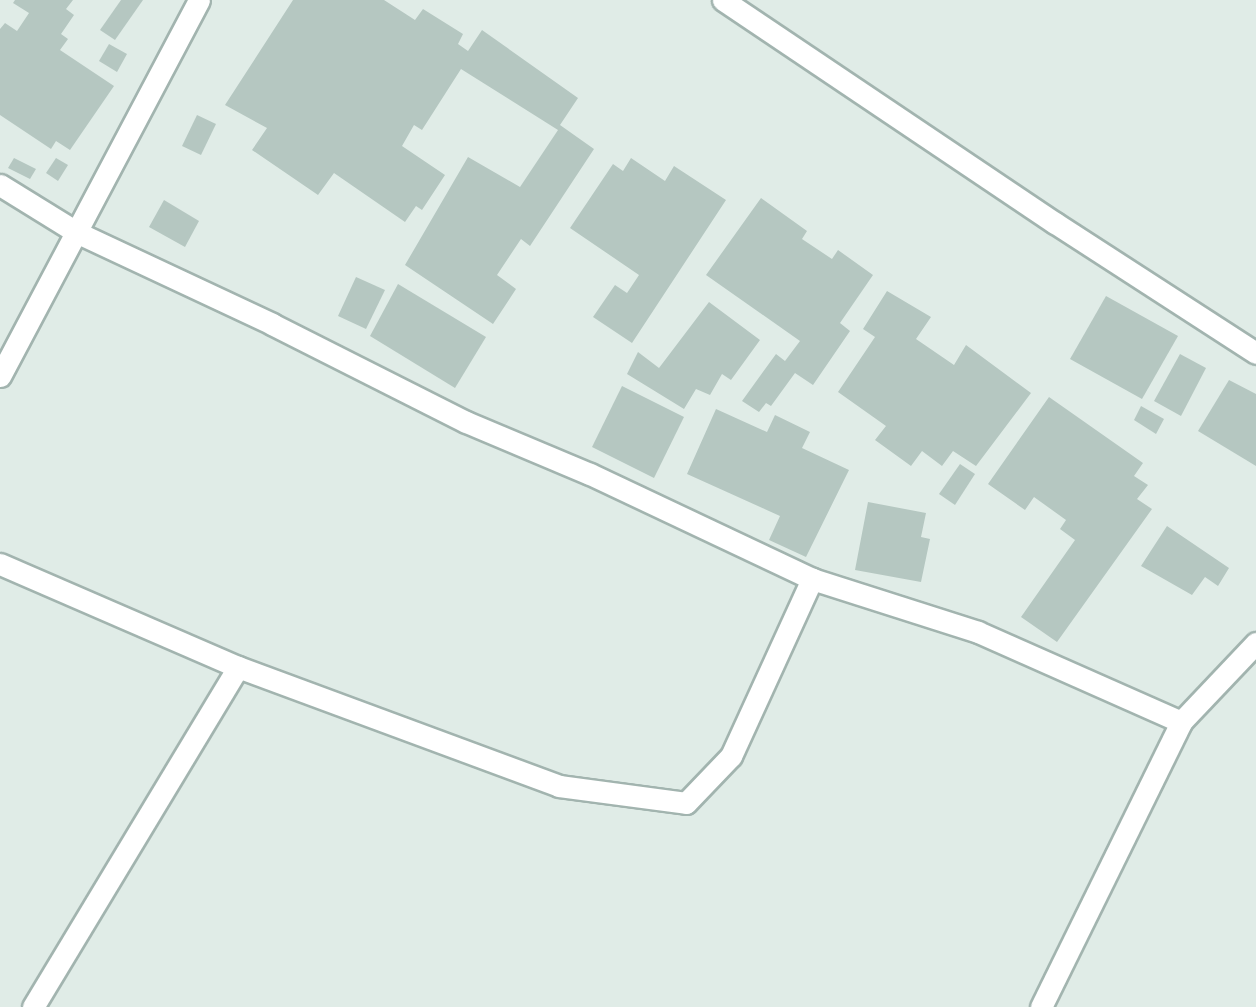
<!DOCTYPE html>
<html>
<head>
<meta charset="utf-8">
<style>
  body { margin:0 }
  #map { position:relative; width:1256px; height:1007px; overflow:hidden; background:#e0ece7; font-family:"Varela Round",sans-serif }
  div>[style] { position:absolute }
  .building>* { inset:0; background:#b5c7c1 }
  .roads { filter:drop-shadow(2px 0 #a2b4af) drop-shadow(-2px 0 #a2b4af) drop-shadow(0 2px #a2b4af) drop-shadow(0 -2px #a2b4af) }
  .minor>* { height:21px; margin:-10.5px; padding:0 10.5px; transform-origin:10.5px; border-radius:10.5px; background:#fff }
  span { translate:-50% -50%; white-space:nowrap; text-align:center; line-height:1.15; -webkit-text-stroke:5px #f1f9f5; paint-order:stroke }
</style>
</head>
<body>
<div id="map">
  <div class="building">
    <div style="clip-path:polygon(15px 0,73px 0,66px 9px,74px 15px,61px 34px,68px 39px,60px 50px,114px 86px,70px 150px,56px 141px,51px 149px,0 115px,0 29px,5px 23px,17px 31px,29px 13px,13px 3px)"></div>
    <div style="clip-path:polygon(121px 0,143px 0,115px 40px,100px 30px)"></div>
    <div style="clip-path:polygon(293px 0,384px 0,415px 20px,423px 9px,463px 34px,458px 44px,468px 51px,482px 30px,578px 98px,560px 125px,594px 149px,530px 246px,521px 239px,497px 275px,516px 289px,493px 324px,405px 265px,468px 157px,520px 187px,558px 130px,461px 69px,422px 130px,414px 125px,402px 146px,445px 175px,422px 210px,416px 206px,405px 222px,334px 173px,318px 195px,252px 150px,267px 128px,225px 105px)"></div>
    <div style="clip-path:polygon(109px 44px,127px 54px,117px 72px,99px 61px)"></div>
    <div style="clip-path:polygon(197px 115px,216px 124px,201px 155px,182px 146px)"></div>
    <div style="clip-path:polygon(14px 158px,36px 169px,30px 179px,8px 168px)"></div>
    <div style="clip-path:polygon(56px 158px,68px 165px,58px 181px,46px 173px)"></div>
    <div style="clip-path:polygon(631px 158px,665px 181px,674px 166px,726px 200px,632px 343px,593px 317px,615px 285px,627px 293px,639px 275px,570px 228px,613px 164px,623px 171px)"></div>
    <div style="clip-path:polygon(761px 198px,807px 231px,802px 239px,832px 259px,838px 250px,873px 275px,840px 323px,850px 331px,813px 385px,795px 373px,771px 406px,766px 403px,759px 412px,742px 401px,776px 354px,785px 361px,800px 341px,706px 275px)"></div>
    <div style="clip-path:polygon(164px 200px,199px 221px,185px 247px,149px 227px)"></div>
    <div style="clip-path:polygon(356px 277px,385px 290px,366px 329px,338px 316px)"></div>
    <div style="clip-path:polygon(398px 284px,486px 337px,455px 388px,370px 336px)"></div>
    <div style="clip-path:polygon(887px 291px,931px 317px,916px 339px,954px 365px,966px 345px,1031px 393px,976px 466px,953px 451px,942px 466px,922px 451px,911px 466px,875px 440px,886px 426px,838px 392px,875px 337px,863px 329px)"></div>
    <div style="clip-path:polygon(1106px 296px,1178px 336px,1142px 399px,1070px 359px)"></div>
    <div style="clip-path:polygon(709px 302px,760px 340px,731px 380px,722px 374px,710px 395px,696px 389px,684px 409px,627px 374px,638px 352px,659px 368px)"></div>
    <div style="clip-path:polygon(1180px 354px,1206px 368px,1181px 416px,1154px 401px)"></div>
    <div style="clip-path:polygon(1229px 380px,1256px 394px,1256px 466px,1198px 431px)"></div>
    <div style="clip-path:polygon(622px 386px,684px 417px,654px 478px,592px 447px)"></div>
    <div style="clip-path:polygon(1049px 397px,1143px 463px,1134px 476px,1148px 485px,1137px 499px,1152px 509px,1057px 642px,1021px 617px,1075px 540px,1060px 529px,1066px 520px,1034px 497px,1025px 510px,988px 484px)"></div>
    <div style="clip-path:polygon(1141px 406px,1164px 419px,1156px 434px,1134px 420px)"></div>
    <div style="clip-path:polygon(716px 409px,767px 432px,775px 415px,810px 432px,802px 448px,849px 470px,806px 557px,769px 540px,780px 516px,687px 474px)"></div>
    <div style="clip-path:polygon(960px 464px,975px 474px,955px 505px,939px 494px)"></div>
    <div style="clip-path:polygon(868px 502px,926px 513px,921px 537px,930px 539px,921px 582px,855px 570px)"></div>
    <div style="clip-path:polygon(1167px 526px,1229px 568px,1218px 586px,1205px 577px,1192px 595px,1141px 566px)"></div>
  </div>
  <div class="roads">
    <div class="minor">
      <div style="left:723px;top:0;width:400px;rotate:33.9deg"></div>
      <div style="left:1055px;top:223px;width:239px;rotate:32.9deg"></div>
      <div style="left:0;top:185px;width:89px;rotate:31.7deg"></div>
      <div style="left:76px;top:232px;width:217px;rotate:25.1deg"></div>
      <div style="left:272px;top:324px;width:217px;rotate:26.8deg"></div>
      <div style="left:466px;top:422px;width:134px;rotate:22.8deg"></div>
      <div style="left:590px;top:474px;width:246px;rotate:25.3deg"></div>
      <div style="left:812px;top:579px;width:174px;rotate:17.7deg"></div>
      <div style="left:978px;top:632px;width:222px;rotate:23.9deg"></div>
      <div style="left:0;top:376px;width:425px;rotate:-62.1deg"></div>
      <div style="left:0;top:564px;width:259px;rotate:23.4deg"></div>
      <div style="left:238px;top:667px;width:342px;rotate:20.3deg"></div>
      <div style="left:559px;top:786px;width:128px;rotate:7.6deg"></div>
      <div style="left:686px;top:803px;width:65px;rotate:-46.2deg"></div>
      <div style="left:731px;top:756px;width:195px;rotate:-65.4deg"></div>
      <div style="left:33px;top:1007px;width:397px;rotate:-58.9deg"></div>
      <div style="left:1041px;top:1007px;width:318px;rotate:-63.8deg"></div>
      <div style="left:1181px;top:722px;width:109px;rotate:-46.5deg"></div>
    </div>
  </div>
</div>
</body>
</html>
